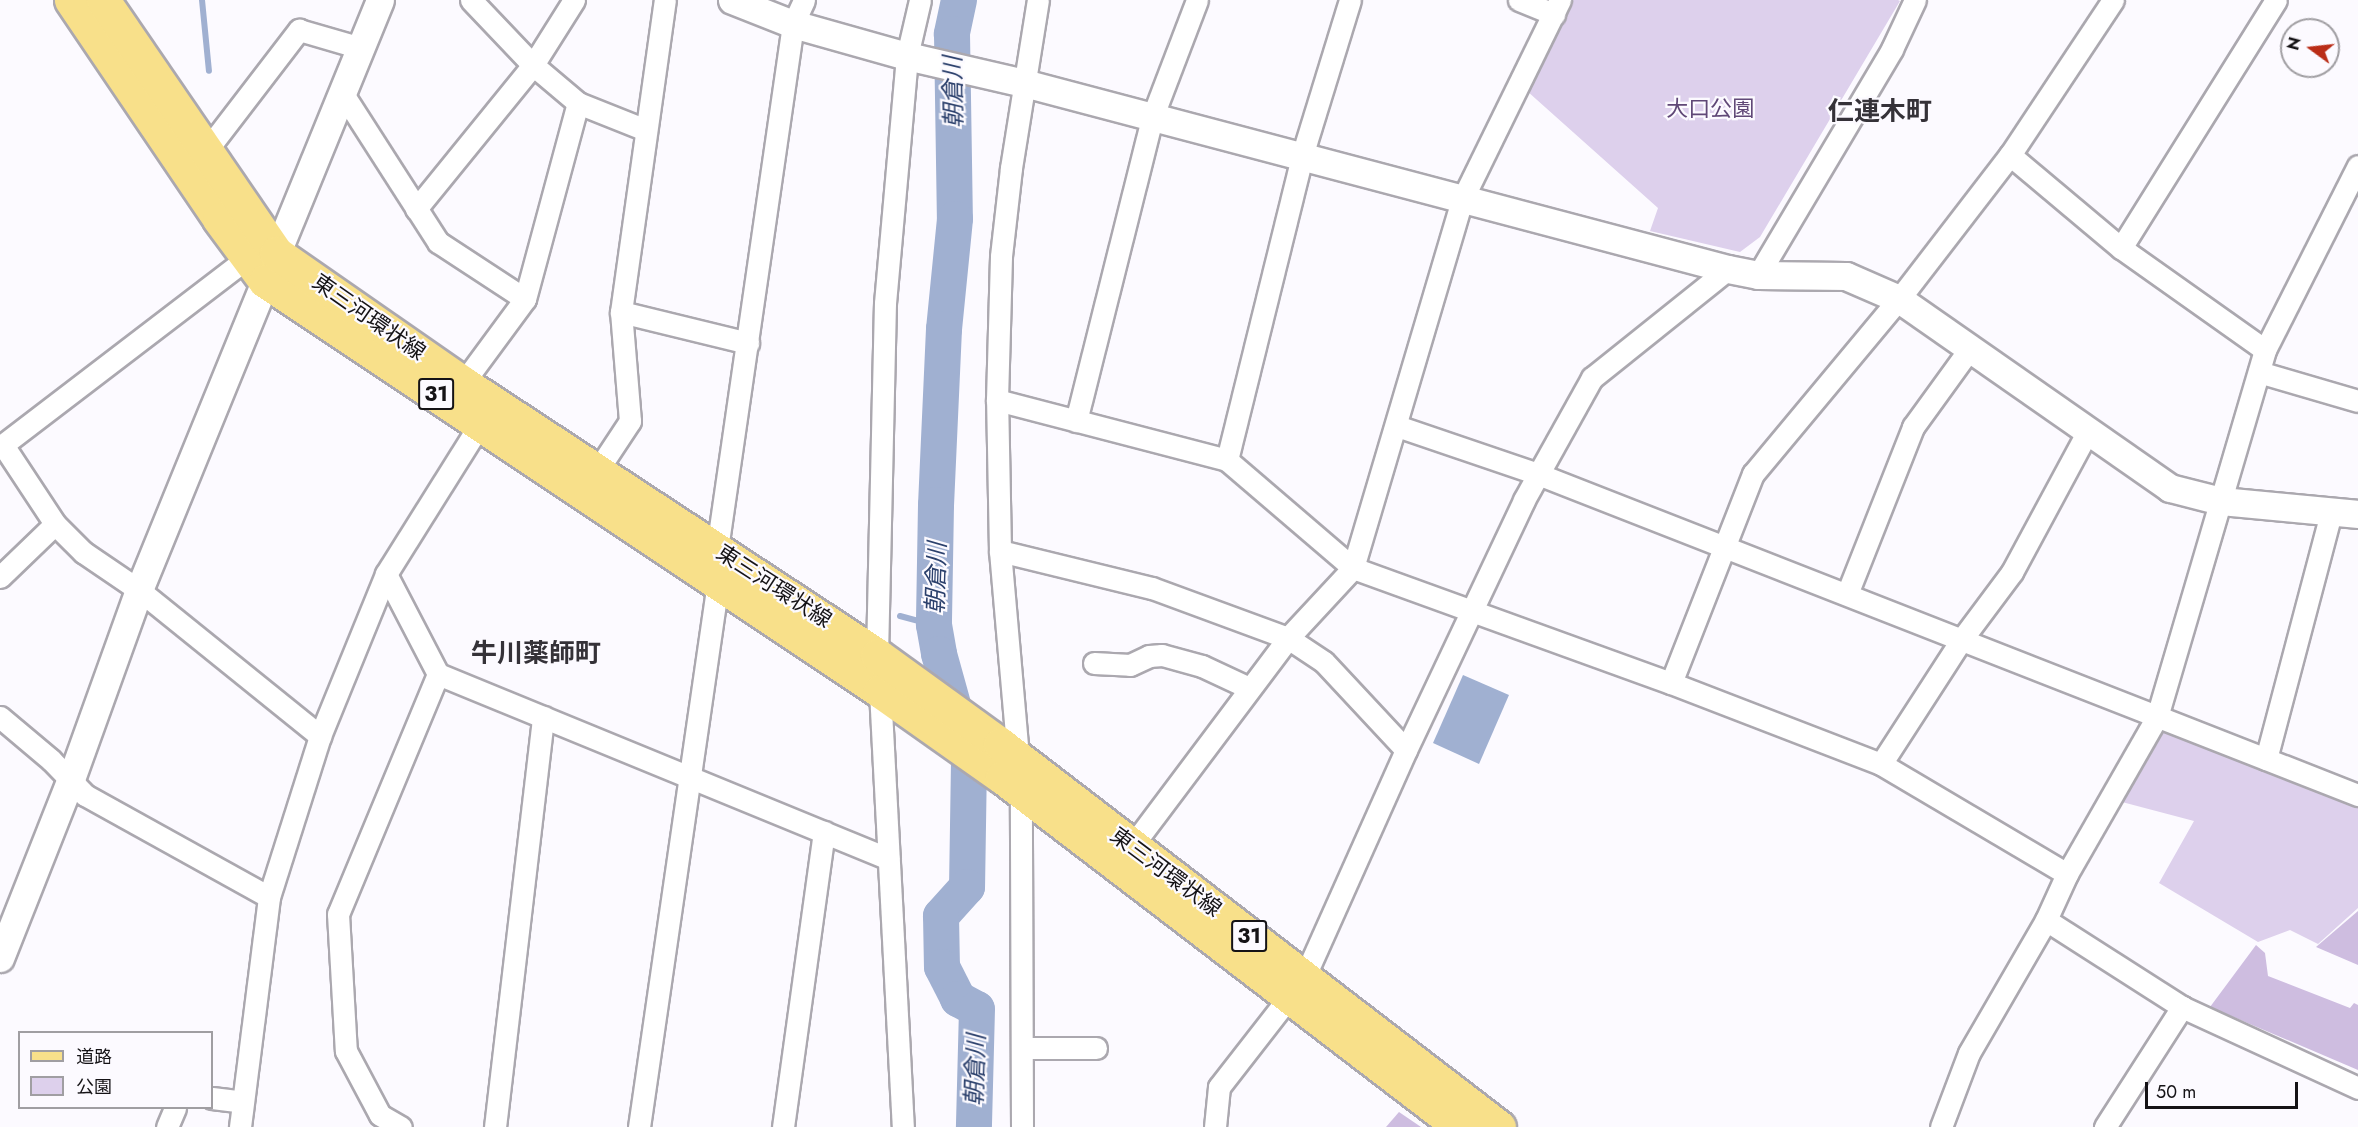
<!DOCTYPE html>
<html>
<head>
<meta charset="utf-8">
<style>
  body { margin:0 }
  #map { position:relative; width:2358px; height:1127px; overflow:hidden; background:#fcfaff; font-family:Jost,"Noto Sans JP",sans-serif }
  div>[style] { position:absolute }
  .green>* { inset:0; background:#ddd0ec }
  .forest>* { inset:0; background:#cebde0 }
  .water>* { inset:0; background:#a0b0d1 }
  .stream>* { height:6px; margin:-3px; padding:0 3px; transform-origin:3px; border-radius:3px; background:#a0b0d1 }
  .river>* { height:36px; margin:-18px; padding:0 18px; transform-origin:18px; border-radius:18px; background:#a0b0d1 }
  .roads { filter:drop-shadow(2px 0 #aba8af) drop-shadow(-2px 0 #aba8af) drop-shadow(0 2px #aba8af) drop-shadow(0 -2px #aba8af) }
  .minor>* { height:21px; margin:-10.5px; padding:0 10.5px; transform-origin:10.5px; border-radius:10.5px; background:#fff }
  .tertiary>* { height:27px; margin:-13.5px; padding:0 13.5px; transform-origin:13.5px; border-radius:13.5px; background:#fff }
  .primary>* { height:33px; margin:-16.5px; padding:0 16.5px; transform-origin:16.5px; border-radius:16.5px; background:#f8e08a }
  span { translate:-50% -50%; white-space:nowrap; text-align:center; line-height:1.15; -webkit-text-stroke:4.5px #fcfaff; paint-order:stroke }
  .shield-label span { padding:2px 4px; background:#fcfaff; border:2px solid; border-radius:4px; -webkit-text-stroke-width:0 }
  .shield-label { font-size:21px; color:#151316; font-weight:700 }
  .park-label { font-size:22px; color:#604877 }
  .street-label { font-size:22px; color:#151316 }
  .water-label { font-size:24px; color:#2b406c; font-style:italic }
  .quarter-label { font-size:26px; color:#353238; font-weight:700 }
  .legend { position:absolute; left:18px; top:1031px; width:195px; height:78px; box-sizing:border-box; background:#fcfaff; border:2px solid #a09ea2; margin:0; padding:8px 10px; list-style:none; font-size:18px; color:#151316 }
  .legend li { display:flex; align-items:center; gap:12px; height:30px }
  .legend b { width:30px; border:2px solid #a09ea2 }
  .north { position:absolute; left:2280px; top:18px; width:60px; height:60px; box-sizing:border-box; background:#fcfaff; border:2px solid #a09ea2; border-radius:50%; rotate:285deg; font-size:16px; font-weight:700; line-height:24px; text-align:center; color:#151316 }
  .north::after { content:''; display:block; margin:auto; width:21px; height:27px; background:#ba2d17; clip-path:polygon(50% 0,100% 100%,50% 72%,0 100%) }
  .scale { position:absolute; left:2145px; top:1082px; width:153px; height:27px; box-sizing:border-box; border:3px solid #151316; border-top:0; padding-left:8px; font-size:18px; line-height:21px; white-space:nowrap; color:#151316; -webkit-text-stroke:4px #fcfaff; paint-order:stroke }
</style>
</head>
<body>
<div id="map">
  <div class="green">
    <div style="clip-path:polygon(1573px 0,1898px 0,1900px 1px,1760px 237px,1740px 252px,1650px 231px,1658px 208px,1527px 91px)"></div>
    <div style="clip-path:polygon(2174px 732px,2358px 803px,2358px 908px,2318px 944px,2290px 930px,2258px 942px,2159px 883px,2194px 821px,2122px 802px,2162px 733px)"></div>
  </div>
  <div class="forest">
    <div style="clip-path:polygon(2358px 911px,2358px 965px,2316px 947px)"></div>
    <div style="clip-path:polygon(2256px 945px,2265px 953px,2268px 976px,2350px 1008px,2354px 1003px,2358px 1005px,2358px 1070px,2210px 1007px)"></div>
    <div style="clip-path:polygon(1399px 1112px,1421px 1127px,1386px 1127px)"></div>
  </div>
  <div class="water">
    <div style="clip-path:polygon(1463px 675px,1509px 695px,1479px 764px,1433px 743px)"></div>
  </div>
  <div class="stream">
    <div style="left:202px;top:0;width:71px;rotate:84.4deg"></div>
    <div style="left:900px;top:616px;width:35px;rotate:15deg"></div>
  </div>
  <div class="river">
    <div style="left:959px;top:0;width:35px;rotate:102deg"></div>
    <div style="left:952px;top:34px;width:185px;rotate:89.1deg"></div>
    <div style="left:955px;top:219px;width:111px;rotate:95.7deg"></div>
    <div style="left:944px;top:329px;width:176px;rotate:92.6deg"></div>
    <div style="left:936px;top:505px;width:120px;rotate:91deg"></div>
    <div style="left:934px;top:625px;width:29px;rotate:80deg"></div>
    <div style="left:939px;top:654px;width:112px;rotate:74.5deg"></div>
    <div style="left:969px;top:762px;width:125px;rotate:90.9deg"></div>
    <div style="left:967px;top:887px;width:39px;rotate:132deg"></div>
    <div style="left:941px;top:916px;width:51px;rotate:88.9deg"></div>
    <div style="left:942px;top:967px;width:36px;rotate:63deg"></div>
    <div style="left:958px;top:999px;width:21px;rotate:28deg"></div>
    <div style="left:977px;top:1009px;width:118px;rotate:91.5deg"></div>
  </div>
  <div class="roads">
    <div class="minor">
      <div style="left:471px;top:0;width:90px;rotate:46.4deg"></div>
      <div style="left:533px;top:65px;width:59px;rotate:40.2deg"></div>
      <div style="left:578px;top:103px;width:73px;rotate:21.7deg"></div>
      <div style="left:1519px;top:0;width:38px;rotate:22deg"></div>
      <div style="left:343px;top:94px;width:176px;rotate:57.3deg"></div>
      <div style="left:438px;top:242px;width:104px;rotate:33.2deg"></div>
      <div style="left:206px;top:151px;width:153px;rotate:-52.5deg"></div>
      <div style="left:299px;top:30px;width:65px;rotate:16.2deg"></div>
      <div style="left:2010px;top:155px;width:145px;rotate:40deg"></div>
      <div style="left:2121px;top:248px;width:176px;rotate:35.3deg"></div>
      <div style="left:416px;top:209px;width:186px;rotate:-50.9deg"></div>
      <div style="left:533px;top:65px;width:77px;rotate:-57.8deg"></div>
      <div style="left:2121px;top:248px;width:292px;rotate:-58deg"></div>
      <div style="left:1758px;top:275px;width:263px;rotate:-59.3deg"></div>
      <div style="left:1892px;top:49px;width:54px;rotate:-64.9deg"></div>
      <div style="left:621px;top:312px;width:131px;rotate:13.7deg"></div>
      <div style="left:2259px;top:372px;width:103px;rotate:16.3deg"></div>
      <div style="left:463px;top:383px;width:104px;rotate:-53.6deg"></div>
      <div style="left:525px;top:299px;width:203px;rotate:-74.9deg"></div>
      <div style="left:997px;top:400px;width:238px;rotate:14.6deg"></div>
      <div style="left:1227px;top:460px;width:166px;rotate:40.6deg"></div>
      <div style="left:1353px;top:568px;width:338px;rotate:19.9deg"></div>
      <div style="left:1671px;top:683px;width:225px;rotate:21.1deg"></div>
      <div style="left:1881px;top:764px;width:216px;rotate:30.6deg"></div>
      <div style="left:1076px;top:421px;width:312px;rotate:-75.9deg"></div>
      <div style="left:1152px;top:118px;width:126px;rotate:-69.1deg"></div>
      <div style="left:1397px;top:426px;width:149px;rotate:18.8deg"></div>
      <div style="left:1538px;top:474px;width:881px;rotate:21.38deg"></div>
      <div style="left:3px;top:445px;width:95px;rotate:56.6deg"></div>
      <div style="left:55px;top:524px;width:40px;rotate:45deg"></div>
      <div style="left:83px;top:552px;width:68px;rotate:34.2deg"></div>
      <div style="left:139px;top:590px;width:233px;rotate:38.9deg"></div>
      <div style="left:0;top:447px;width:311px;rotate:-37.4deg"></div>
      <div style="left:247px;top:258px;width:11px;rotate:-10deg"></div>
      <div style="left:1227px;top:460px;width:313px;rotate:-76.1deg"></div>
      <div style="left:1302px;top:156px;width:163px;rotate:-72.9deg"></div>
      <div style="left:597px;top:471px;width:60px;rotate:-56.6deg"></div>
      <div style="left:630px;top:421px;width:109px;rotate:-94.7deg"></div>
      <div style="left:621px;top:312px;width:315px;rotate:-82deg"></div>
      <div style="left:1000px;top:551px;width:156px;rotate:13.7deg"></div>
      <div style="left:1152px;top:588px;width:145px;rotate:20.2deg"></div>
      <div style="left:1288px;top:638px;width:43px;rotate:33.7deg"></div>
      <div style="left:1324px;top:662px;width:120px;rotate:47deg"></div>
      <div style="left:386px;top:574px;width:113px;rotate:62.5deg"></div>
      <div style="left:438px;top:674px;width:260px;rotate:112.6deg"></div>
      <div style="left:338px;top:914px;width:137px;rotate:86.7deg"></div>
      <div style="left:346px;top:1051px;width:72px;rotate:62deg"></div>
      <div style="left:380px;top:1115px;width:24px;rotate:30deg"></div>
      <div style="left:0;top:577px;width:76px;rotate:-43.9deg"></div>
      <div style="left:1847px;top:594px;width:180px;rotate:-68.4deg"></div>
      <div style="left:1913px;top:427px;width:99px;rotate:-54.1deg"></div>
      <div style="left:877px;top:655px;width:352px;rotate:-88.7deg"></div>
      <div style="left:885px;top:303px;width:248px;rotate:-84.9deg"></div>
      <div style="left:907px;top:56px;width:57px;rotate:-76.9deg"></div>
      <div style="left:1094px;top:663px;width:36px;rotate:3deg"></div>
      <div style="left:1130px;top:665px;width:21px;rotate:-25deg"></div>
      <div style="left:1149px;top:656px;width:13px;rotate:-4deg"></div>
      <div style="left:1162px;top:655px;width:41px;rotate:15.4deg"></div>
      <div style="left:1202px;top:666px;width:52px;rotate:25.1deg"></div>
      <div style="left:438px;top:674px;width:487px;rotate:22.3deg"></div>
      <div style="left:1671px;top:683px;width:225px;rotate:-68.6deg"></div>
      <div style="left:1753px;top:474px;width:228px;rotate:-50.2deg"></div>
      <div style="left:1899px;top:299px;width:182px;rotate:-52.4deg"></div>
      <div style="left:2010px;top:155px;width:186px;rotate:-56.4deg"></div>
      <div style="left:880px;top:691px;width:437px;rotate:87deg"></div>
      <div style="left:0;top:717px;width:67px;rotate:40.1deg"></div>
      <div style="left:51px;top:760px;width:49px;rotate:45.8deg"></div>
      <div style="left:85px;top:795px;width:210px;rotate:29deg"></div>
      <div style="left:2266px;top:759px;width:258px;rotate:-75.2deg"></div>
      <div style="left:1881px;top:764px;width:149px;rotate:-57.1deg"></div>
      <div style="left:1962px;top:639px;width:84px;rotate:-53.3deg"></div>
      <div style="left:2012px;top:572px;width:160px;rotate:-61.7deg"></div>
      <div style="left:1132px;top:846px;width:260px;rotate:-53.1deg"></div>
      <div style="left:1288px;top:638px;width:96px;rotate:-47.1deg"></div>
      <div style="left:1353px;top:568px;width:384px;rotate:-73.5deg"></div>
      <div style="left:1462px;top:200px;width:223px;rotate:-63.9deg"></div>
      <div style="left:2046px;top:920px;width:161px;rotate:32.6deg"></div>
      <div style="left:2182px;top:1007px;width:194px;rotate:24.7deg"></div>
      <div style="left:1022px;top:1048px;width:74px"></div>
      <div style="left:212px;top:1098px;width:31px;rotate:7deg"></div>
      <div style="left:167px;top:1127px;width:21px;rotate:-67deg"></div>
      <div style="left:240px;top:1127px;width:232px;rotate:-82.8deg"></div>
      <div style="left:269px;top:897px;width:169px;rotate:-72.4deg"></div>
      <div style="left:320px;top:736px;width:175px;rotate:-67.8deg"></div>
      <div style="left:386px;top:574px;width:177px;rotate:-57.9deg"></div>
      <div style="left:495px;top:1127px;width:413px;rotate:-83.3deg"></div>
      <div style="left:639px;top:1127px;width:551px;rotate:-81.75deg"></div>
      <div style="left:718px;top:582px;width:33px;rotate:-92deg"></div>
      <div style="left:717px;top:549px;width:530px;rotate:-81.76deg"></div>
      <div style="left:793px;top:24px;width:26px;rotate:-65deg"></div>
      <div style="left:783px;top:1127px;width:298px;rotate:-82.1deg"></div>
      <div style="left:1022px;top:1127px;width:336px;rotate:-90.2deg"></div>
      <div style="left:1021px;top:791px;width:241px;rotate:-95deg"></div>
      <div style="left:1000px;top:551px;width:151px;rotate:-91.1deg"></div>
      <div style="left:997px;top:400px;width:144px;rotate:-88.4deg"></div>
      <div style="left:1001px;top:256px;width:89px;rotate:-83.5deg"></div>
      <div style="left:1011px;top:168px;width:170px;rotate:-80.9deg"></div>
      <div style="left:1215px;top:1127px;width:40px;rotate:-84.3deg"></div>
      <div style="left:1219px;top:1087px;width:138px;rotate:-52.1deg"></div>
      <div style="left:1304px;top:978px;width:250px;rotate:-65.9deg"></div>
      <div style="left:1406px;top:750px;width:276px;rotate:-64.7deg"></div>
      <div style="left:1524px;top:500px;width:140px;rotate:-60.9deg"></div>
      <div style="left:1592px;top:378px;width:174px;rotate:-38.7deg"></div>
      <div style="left:1941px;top:1127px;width:79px;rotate:-69.3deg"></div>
      <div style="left:1969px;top:1053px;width:154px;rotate:-59.9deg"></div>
      <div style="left:2046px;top:920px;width:51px;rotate:-65.5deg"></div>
      <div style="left:2067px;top:874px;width:181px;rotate:-60.2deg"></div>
      <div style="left:2157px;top:717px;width:383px;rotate:-73.6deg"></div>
      <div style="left:2265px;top:350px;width:206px;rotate:-63.2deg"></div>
      <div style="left:2105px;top:1127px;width:143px;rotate:-57.3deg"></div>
    </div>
    <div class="tertiary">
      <div style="left:732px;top:0;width:66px;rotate:21.5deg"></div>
      <div style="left:793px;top:24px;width:118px;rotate:15.7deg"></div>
      <div style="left:907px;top:56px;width:120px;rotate:13deg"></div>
      <div style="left:1024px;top:83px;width:728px;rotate:14.8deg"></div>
      <div style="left:1728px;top:269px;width:31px;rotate:11deg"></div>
      <div style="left:1758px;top:275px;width:88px;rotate:0.7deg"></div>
      <div style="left:1846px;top:276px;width:58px;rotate:23.5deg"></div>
      <div style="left:1899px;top:299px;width:330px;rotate:34.9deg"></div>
      <div style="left:2170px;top:488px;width:53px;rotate:14.3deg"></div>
      <div style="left:2221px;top:501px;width:138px;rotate:5.4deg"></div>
      <div style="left:0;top:958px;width:193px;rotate:-68.4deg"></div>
      <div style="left:71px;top:779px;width:201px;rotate:-70.2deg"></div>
      <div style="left:139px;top:590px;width:637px;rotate:-67.78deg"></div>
    </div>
    <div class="primary">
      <div style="left:71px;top:0;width:264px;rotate:55.9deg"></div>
      <div style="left:219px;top:219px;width:77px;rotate:53.4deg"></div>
      <div style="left:265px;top:281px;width:739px;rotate:33.69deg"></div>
      <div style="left:880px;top:691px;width:149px;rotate:35.2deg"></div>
      <div style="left:1002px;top:777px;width:576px;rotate:37.39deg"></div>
      <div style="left:103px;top:0;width:306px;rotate:55.6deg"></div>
      <div style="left:276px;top:253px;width:228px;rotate:34.8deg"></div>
      <div style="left:463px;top:383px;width:495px;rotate:33.3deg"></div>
      <div style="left:877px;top:655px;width:152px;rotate:35.9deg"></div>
      <div style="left:1000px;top:744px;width:629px;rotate:37.51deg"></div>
    </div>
  </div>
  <div class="shield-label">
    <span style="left:436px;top:394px">31</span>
    <span style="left:1249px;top:936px">31</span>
  </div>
  <div class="park-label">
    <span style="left:1710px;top:109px">大口公園</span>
  </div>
  <div class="street-label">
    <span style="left:369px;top:317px;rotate:35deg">東三河環状線</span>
    <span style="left:774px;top:586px;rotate:33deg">東三河環状線</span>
    <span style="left:1166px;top:872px;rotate:37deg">東三河環状線</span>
  </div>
  <div class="water-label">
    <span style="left:953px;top:92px;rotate:-91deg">朝倉川</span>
    <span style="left:936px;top:578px;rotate:-88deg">朝倉川</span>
    <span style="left:975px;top:1070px;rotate:-88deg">朝倉川</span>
  </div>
  <div class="quarter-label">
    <span style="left:1880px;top:112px">仁連木町</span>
    <span style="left:536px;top:654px">牛川薬師町</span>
  </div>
  <ul class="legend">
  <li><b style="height:8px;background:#f8e08a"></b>道路</li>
  <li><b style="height:16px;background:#ddd0ec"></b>公園</li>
  </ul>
  <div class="north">N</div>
  <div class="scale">50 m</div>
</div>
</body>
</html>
